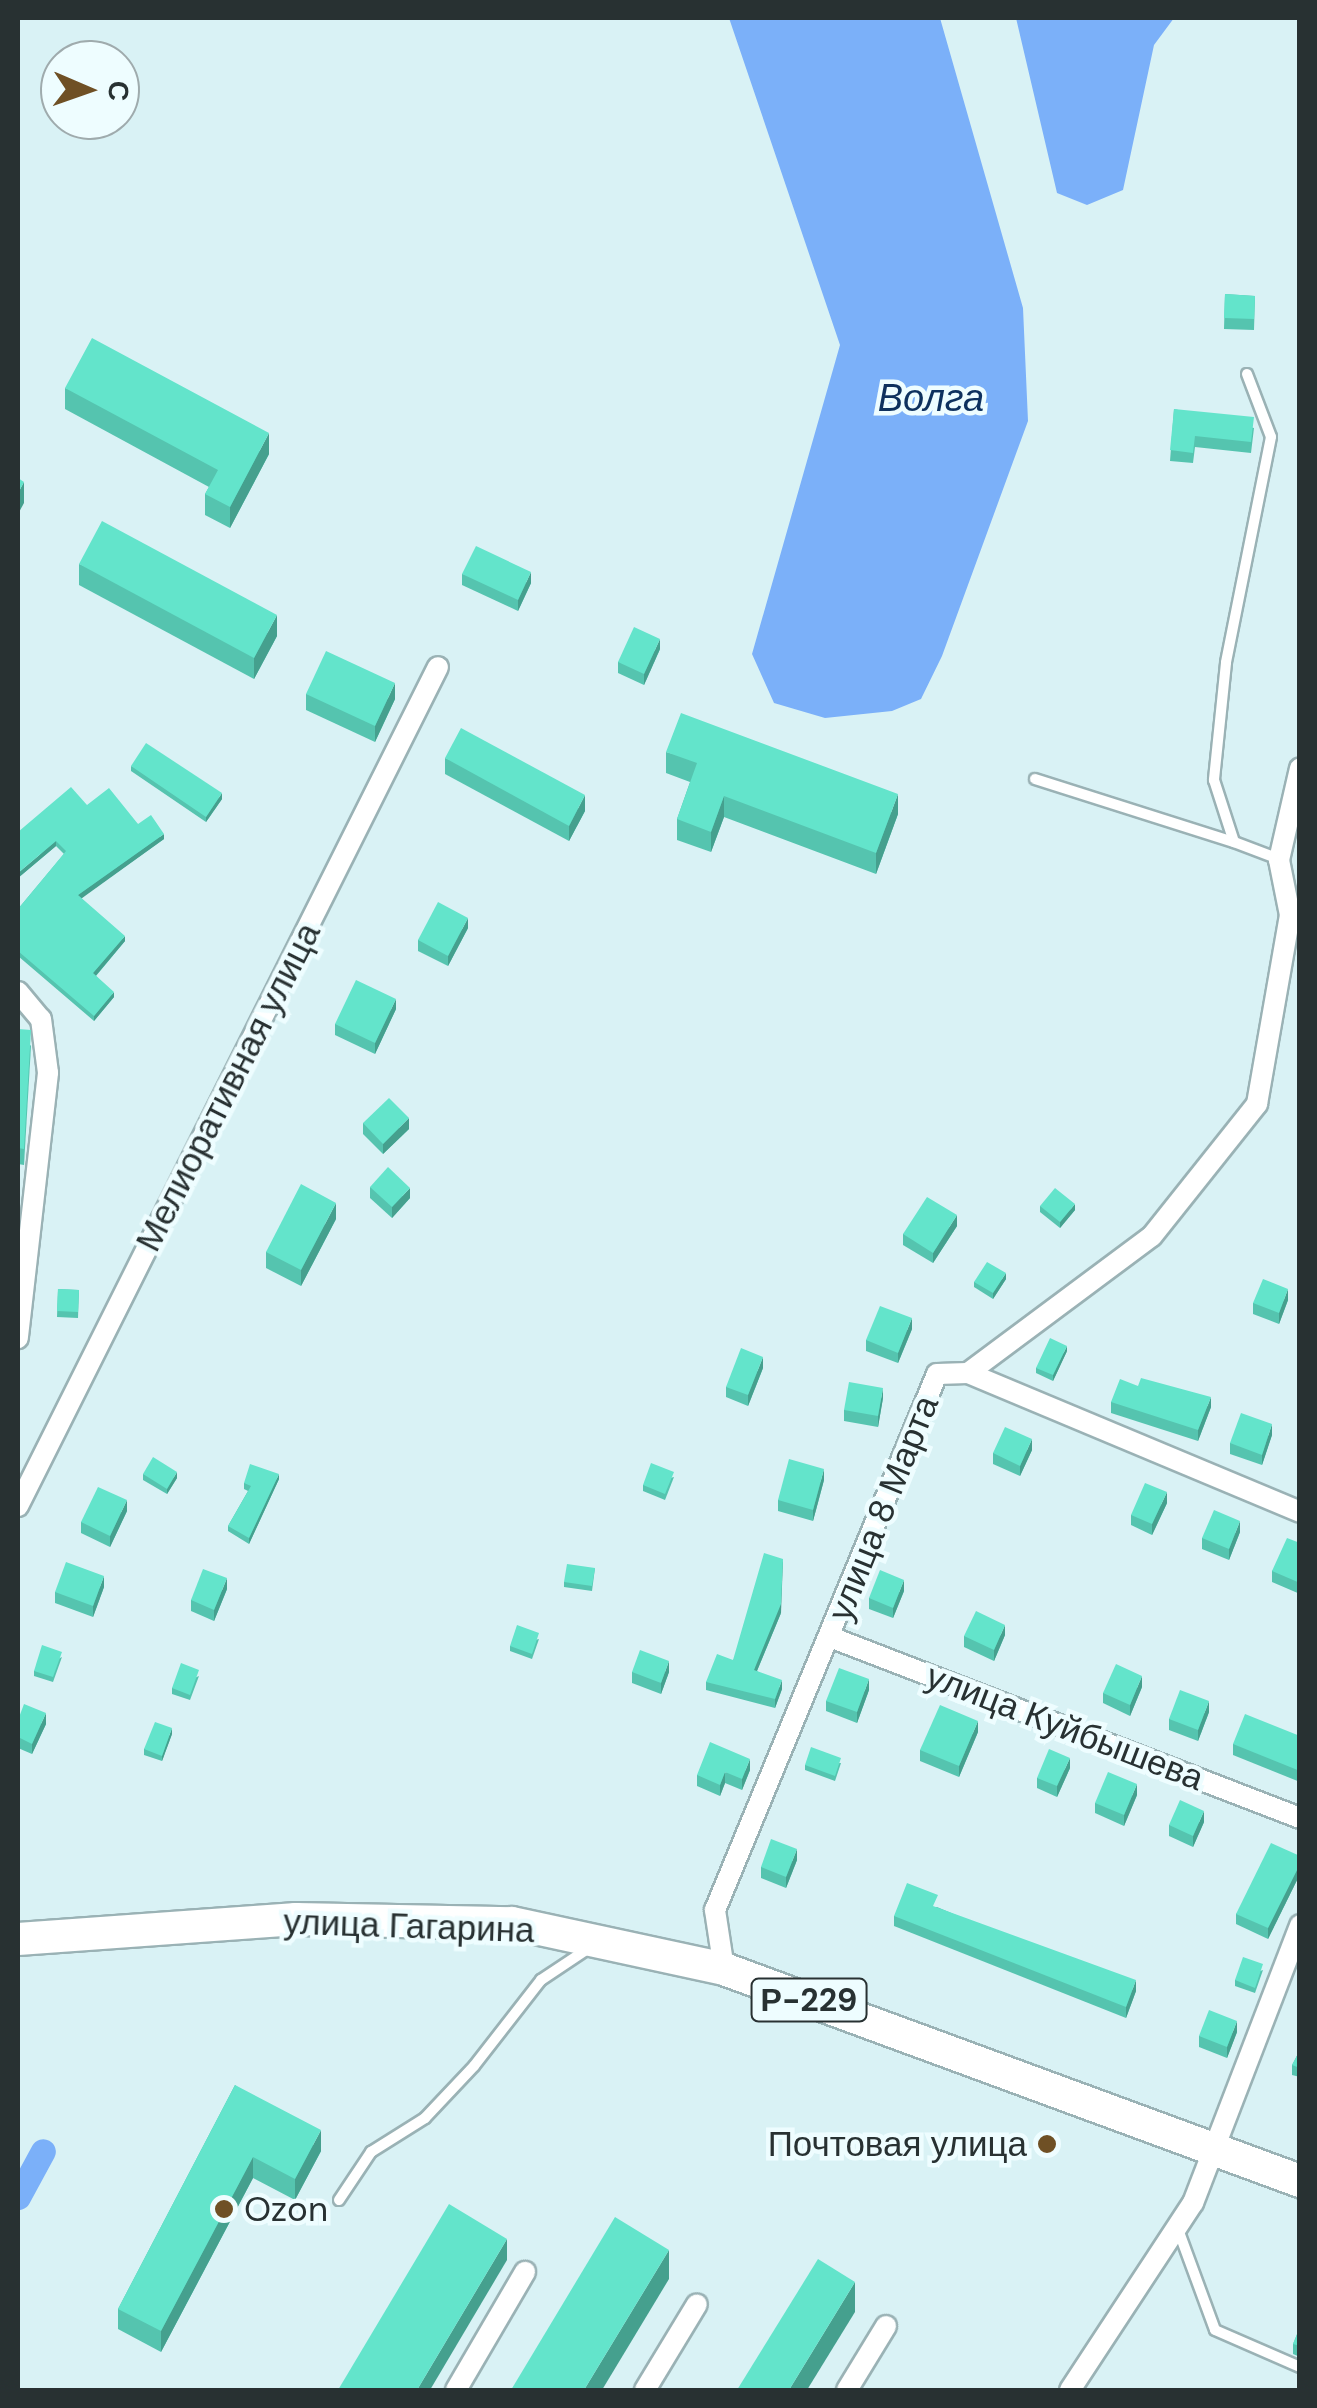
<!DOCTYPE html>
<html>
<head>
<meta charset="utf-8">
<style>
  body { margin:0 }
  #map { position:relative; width:1317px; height:2408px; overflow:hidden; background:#d9f2f5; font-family:"DM Sans",sans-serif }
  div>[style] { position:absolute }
  .water>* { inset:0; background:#7bb0f9 }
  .canal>* { height:25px; margin:-12.5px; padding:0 12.5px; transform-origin:12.5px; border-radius:12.5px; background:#7bb0f9 }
  .roads { filter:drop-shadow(2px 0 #9ab2b5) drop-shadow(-2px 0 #9ab2b5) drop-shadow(0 2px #9ab2b5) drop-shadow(0 -2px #9ab2b5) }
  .service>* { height:10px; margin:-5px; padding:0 5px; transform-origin:5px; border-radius:5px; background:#fff }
  .minor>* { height:20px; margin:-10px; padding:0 10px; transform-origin:10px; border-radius:10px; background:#fff }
  .primary>* { height:32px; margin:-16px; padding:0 16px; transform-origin:16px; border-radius:16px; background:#fff }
  .wall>* { inset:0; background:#55c4af }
  .shaded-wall>* { inset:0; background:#45a08e }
  .building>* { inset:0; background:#63e4cb }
  .dots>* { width:28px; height:28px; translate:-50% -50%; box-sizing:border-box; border:5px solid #eefdff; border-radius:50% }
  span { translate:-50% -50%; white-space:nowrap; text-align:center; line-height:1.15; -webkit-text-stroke:9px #eefdff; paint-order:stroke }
  .shield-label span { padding:2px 8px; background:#eefdff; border:2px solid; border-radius:8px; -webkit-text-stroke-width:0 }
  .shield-label { font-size:32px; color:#283132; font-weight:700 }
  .street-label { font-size:35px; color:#283132 }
  .poi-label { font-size:35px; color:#283132 }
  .right { translate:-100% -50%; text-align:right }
  .left { translate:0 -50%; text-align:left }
  .water-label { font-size:38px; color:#0e315e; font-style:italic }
  .frame { position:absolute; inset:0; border:20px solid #283132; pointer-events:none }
  .north { position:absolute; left:40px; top:40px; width:100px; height:100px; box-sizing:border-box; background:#eefdff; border:2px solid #9fabad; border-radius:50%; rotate:92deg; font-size:28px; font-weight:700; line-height:40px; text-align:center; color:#283132 }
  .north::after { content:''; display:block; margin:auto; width:35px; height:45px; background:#6f5025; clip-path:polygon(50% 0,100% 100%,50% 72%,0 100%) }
</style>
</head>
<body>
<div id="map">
  <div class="water">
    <div style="clip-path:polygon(729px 18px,940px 18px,1023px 308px,1028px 421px,942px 656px,921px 699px,892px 711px,825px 718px,774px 703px,752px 654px,840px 345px)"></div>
    <div style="clip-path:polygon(1016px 18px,1174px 18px,1154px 45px,1123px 190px,1087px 205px,1057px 193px)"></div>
  </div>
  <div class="canal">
    <div style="left:18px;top:2197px;width:52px;rotate:-61.5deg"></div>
  </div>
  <div class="roads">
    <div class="service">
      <div style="left:1247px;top:374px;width:67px;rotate:69.1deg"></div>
      <div style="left:1271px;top:437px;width:230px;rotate:101.3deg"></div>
      <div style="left:1226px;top:663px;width:118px;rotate:95.9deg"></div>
      <div style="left:1214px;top:780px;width:65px;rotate:72.1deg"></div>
      <div style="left:1234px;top:842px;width:48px;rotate:20.7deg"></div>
      <div style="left:1035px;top:779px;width:209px;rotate:17.6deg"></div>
      <div style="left:339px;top:2200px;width:58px;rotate:-56.3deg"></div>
      <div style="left:371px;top:2152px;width:64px;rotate:-32.2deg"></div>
      <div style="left:425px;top:2118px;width:71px;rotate:-46.7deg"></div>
      <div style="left:474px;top:2066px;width:109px;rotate:-52.1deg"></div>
      <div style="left:541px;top:1980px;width:58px;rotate:-33.7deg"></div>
      <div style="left:1179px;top:2232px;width:104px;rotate:69.8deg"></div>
      <div style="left:1215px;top:2330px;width:93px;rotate:23.5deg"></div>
    </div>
    <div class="minor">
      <div style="left:18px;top:992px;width:35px;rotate:50deg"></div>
      <div style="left:41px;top:1019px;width:54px;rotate:82.6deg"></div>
      <div style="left:48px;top:1073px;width:267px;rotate:96.5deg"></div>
      <div style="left:968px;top:1373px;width:360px;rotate:22.7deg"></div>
      <div style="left:18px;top:1506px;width:938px;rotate:-63.41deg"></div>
      <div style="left:830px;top:1637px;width:504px;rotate:21.06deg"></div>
      <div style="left:724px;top:1969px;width:60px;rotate:-98.7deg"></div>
      <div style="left:715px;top:1910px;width:580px;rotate:-67.5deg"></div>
      <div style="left:937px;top:1374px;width:31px;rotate:-2deg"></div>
      <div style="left:968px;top:1373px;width:229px;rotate:-36.7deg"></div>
      <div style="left:1152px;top:1236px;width:169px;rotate:-51.5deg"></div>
      <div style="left:1257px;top:1104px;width:192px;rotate:-80.1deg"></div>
      <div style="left:1290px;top:915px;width:56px;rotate:-101.3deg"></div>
      <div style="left:1279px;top:860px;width:94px;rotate:-77.1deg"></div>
      <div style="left:456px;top:2390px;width:137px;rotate:-59.7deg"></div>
      <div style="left:645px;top:2390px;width:100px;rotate:-58.8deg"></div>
      <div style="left:847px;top:2390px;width:75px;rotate:-58.6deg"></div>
      <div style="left:1070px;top:2390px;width:224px;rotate:-56.7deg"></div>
      <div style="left:1193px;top:2203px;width:298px;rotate:-68.9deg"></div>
    </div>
    <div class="primary">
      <div style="left:18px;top:1939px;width:279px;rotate:-4.1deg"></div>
      <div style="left:296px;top:1919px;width:216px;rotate:1.1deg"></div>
      <div style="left:512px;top:1923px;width:217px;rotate:12.2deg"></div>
      <div style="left:724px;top:1969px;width:614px;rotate:20.21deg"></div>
    </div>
  </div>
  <div class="wall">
    <div style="clip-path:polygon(1225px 294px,1255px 296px,1254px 330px,1224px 329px)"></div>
    <div style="clip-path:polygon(65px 388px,269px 454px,230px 528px,205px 515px,205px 494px,209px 487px,65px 409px)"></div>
    <div style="clip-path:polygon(1174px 409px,1254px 428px,1251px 453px,1195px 447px,1193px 463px,1170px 461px)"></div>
    <div style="clip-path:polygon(79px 564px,277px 636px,254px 679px,79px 585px)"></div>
    <div style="clip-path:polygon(462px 574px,531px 583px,518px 611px,462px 585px)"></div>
    <div style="clip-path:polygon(660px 649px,644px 685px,618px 673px,618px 662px)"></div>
    <div style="clip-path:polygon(306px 694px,395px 699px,375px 742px,306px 710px)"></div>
    <div style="clip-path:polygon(666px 752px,898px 814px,876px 874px,724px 817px,711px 852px,677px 840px,677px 819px,690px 782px,666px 773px)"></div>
    <div style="clip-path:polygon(445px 758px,585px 811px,569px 841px,445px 774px)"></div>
    <div style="clip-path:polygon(131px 766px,222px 799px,206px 822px,131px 771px)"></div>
    <div style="clip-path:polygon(87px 805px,138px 824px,164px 839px,81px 898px,125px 941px,96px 976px,114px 997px,94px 1021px,18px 956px,18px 909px,64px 854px,56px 846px,18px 878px)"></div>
    <div style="clip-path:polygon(468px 928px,448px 966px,418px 951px,418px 940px)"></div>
    <div style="clip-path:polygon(396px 1009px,375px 1054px,335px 1035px,335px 1024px)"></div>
    <div style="clip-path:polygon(18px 1029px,31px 1046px,24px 1165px,18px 1164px)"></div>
    <div style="clip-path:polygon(363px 1123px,409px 1129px,383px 1154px,363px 1134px)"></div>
    <div style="clip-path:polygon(370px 1187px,410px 1198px,392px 1218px,370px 1198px)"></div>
    <div style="clip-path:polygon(1040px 1206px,1075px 1210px,1060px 1228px,1040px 1212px)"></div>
    <div style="clip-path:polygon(336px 1219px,301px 1286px,266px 1268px,266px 1252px)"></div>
    <div style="clip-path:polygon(957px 1226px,933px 1263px,903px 1245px,903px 1234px)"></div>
    <div style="clip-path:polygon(1006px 1279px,993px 1299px,974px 1287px,974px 1282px)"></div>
    <div style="clip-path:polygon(58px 1289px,79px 1290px,78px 1318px,57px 1317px)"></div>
    <div style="clip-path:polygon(1288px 1300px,1279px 1324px,1253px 1314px,1253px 1303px)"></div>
    <div style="clip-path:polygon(912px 1329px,898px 1363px,866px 1351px,866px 1340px)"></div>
    <div style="clip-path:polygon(1067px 1351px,1053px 1381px,1036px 1373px,1036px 1368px)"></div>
    <div style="clip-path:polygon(763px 1368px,748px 1406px,726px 1397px,726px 1387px)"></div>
    <div style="clip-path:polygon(1138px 1386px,1211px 1407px,1198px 1441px,1111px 1413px,1111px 1402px)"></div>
    <div style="clip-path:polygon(883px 1398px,878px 1427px,844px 1421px,844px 1410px)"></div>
    <div style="clip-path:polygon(1272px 1435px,1262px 1465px,1230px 1454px,1230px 1443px)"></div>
    <div style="clip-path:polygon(1032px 1450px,1020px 1476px,993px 1464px,993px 1453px)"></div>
    <div style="clip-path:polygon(143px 1474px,177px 1478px,167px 1494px,143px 1480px)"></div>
    <div style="clip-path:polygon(674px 1477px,665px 1500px,643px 1491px,643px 1485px)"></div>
    <div style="clip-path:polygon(279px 1479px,249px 1544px,228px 1531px,228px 1526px,248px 1491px,244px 1489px,244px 1483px)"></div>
    <div style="clip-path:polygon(824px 1480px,813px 1521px,778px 1511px,778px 1500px)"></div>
    <div style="clip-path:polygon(1167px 1503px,1152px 1535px,1131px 1525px,1131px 1515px)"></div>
    <div style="clip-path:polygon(127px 1511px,110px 1547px,81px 1533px,81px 1522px)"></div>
    <div style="clip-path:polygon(1240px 1532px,1229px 1560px,1202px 1549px,1202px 1538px)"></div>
    <div style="clip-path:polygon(1300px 1543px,1300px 1594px,1272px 1582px,1272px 1571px)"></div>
    <div style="clip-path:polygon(595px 1568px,592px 1591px,564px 1587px,564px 1582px)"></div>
    <div style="clip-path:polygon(104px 1587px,93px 1617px,55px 1603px,55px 1592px)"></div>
    <div style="clip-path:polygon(227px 1589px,214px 1621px,191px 1611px,191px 1600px)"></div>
    <div style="clip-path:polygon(904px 1591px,893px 1618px,869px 1609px,869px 1598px)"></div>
    <div style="clip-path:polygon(781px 1613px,757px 1671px,782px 1689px,775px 1708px,706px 1690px,706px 1682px,733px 1660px)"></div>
    <div style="clip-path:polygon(1005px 1635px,994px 1661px,964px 1647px,964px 1636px)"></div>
    <div style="clip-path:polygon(539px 1639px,532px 1659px,510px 1651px,510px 1646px)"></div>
    <div style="clip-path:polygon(62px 1657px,53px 1682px,34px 1676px,34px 1671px)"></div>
    <div style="clip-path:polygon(632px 1672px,669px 1672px,661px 1694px,632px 1683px)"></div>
    <div style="clip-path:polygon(199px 1676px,190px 1700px,172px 1694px,172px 1688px)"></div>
    <div style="clip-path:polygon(1142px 1687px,1130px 1716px,1103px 1703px,1103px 1693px)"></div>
    <div style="clip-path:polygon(869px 1690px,857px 1723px,826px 1711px,826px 1701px)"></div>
    <div style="clip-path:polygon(1209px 1712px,1198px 1741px,1169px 1730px,1169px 1719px)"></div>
    <div style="clip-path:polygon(18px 1720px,46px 1724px,32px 1754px,18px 1748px)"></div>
    <div style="clip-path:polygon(978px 1732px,959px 1777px,920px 1761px,920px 1750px)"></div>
    <div style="clip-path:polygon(172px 1734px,162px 1761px,144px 1755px,144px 1749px)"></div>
    <div style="clip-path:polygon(1300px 1736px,1300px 1782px,1233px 1755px,1233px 1744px)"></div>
    <div style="clip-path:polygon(841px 1763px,835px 1781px,805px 1770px,805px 1765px)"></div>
    <div style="clip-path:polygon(1070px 1768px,1057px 1797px,1037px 1788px,1037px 1778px)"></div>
    <div style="clip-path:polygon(750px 1770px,742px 1790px,725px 1783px,720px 1796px,697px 1786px,697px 1775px)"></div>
    <div style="clip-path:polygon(1137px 1795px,1124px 1826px,1095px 1813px,1095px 1803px)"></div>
    <div style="clip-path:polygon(1204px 1822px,1193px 1847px,1169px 1836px,1169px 1825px)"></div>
    <div style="clip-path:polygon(1300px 1856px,1300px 1874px,1268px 1939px,1236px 1924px,1236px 1914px)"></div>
    <div style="clip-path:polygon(797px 1860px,786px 1888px,761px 1878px,761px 1867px)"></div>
    <div style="clip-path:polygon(937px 1907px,1136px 1991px,1126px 2018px,894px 1926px,894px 1916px)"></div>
    <div style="clip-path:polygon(1263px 1970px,1255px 1993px,1235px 1986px,1235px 1980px)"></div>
    <div style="clip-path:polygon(1237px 2032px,1227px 2058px,1199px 2047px,1199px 2036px)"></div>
    <div style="clip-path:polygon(1300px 2050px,1300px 2077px,1292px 2075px,1292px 2065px)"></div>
    <div style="clip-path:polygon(235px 2085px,321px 2151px,295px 2200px,253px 2178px,161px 2352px,118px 2329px,118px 2309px)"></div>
    <div style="clip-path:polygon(1300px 2327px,1300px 2357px,1293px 2354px,1293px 2344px)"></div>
  </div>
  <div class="shaded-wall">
    <div style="clip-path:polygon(269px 433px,269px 454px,230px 528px,230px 507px)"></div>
    <div style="clip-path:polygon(24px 482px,24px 503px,18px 514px,18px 493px)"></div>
    <div style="clip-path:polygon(531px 572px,531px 583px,518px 611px,518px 600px)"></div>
    <div style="clip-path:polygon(277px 615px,277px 636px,254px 679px,254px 658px)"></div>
    <div style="clip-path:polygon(660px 639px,660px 649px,644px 685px,644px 674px)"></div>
    <div style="clip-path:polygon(395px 683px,395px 699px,375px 742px,375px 726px)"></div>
    <div style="clip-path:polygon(222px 793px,222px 799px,206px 822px,206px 817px)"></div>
    <div style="clip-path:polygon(898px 794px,898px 814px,876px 874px,876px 853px)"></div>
    <div style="clip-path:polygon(585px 795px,585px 811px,569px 841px,569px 826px)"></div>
    <div style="clip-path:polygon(724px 796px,724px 817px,711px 852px,711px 832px)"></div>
    <div style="clip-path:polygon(164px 834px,164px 839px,78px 901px,78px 895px)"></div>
    <div style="clip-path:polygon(56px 841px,56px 846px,18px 878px,18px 873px)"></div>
    <div style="clip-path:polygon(468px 918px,468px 928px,448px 966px,448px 956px)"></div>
    <div style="clip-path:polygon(125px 936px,125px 941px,93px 979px,93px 973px)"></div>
    <div style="clip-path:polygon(114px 992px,114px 997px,94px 1021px,94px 1016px)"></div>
    <div style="clip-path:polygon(396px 999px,396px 1009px,375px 1054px,375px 1043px)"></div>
    <div style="clip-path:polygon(409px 1118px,409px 1129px,383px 1154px,383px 1144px)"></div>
    <div style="clip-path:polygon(410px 1188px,410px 1198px,392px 1218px,392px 1207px)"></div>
    <div style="clip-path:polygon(336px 1203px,336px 1219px,301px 1286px,301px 1270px)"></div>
    <div style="clip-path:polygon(1075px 1204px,1075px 1210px,1060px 1228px,1060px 1222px)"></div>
    <div style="clip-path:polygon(957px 1215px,957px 1226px,933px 1263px,933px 1253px)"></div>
    <div style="clip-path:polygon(1006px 1273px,1006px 1279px,993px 1299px,993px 1293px)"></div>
    <div style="clip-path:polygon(1288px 1289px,1288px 1300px,1279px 1324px,1279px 1313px)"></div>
    <div style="clip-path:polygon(912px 1318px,912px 1329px,898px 1363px,898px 1353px)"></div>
    <div style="clip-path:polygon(1067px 1346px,1067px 1351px,1053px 1381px,1053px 1375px)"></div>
    <div style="clip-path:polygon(763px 1357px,763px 1368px,748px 1406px,748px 1395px)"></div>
    <div style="clip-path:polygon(883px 1388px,883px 1398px,878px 1427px,878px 1416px)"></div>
    <div style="clip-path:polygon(1211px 1397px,1211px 1407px,1198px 1441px,1198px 1430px)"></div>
    <div style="clip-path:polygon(1272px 1424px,1272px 1435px,1262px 1465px,1262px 1455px)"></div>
    <div style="clip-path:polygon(1032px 1439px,1032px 1450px,1020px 1476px,1020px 1466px)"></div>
    <div style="clip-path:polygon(824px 1469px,824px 1480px,813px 1521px,813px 1510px)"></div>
    <div style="clip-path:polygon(177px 1472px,177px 1478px,167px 1494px,167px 1489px)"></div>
    <div style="clip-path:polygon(279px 1474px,279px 1479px,249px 1544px,249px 1538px)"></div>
    <div style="clip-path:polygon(1167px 1492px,1167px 1503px,1152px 1535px,1152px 1524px)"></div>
    <div style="clip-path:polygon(127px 1500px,127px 1511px,110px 1547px,110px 1536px)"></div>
    <div style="clip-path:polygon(1240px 1521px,1240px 1532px,1229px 1560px,1229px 1549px)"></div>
    <div style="clip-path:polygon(783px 1559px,781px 1613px,754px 1678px,754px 1670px)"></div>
    <div style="clip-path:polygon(104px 1576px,104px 1587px,93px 1617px,93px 1606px)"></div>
    <div style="clip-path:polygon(227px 1578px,227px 1589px,214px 1621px,214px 1610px)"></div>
    <div style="clip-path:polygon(904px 1580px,904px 1591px,893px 1618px,893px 1608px)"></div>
    <div style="clip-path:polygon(1005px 1625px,1005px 1635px,994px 1661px,994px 1650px)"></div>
    <div style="clip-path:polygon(669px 1661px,669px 1672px,661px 1694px,661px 1683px)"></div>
    <div style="clip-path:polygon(1142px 1676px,1142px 1687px,1130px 1716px,1130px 1705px)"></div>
    <div style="clip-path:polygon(869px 1679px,869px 1690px,857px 1723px,857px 1712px)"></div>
    <div style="clip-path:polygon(782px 1680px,782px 1689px,775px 1708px,775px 1699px)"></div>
    <div style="clip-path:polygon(1209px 1701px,1209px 1712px,1198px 1741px,1198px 1730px)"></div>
    <div style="clip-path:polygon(46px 1713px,46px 1724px,32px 1754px,32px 1744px)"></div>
    <div style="clip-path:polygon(978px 1721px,978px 1732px,959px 1777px,959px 1766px)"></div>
    <div style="clip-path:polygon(172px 1728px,172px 1734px,162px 1761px,162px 1756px)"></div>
    <div style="clip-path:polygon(1070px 1758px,1070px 1768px,1057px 1797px,1057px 1786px)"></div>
    <div style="clip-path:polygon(750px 1759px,750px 1770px,742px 1790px,742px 1779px)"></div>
    <div style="clip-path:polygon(725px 1772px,725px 1783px,720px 1796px,720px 1785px)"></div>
    <div style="clip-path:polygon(1137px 1784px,1137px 1795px,1124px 1826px,1124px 1815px)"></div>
    <div style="clip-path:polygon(1204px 1811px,1204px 1822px,1193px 1847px,1193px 1836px)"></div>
    <div style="clip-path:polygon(797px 1849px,797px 1860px,786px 1888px,786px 1877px)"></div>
    <div style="clip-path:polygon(1300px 1864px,1300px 1874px,1268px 1939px,1268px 1928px)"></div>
    <div style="clip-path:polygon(1136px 1980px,1136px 1991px,1126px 2018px,1126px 2007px)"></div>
    <div style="clip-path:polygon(1237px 2021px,1237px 2032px,1227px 2058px,1227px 2047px)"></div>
    <div style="clip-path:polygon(321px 2130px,321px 2151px,295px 2200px,295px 2179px)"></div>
    <div style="clip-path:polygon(253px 2157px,253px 2178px,161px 2352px,161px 2331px)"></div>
    <div style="clip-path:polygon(507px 2239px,507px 2260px,430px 2390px,417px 2390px)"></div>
    <div style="clip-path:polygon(669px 2250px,669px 2279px,602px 2390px,584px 2390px)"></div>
    <div style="clip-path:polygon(855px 2282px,855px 2312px,807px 2390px,789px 2390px)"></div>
  </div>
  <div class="building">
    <div style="clip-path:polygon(1225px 294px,1255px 296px,1254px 319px,1224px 318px)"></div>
    <div style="clip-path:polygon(92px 338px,269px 433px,230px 507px,205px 494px,218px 470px,65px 388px)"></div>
    <div style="clip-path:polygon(1174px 409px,1254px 417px,1251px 442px,1195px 436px,1193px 453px,1170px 450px)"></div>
    <div style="clip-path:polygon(18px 478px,24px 482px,18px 493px)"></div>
    <div style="clip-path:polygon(102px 521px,277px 615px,254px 658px,79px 564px)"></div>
    <div style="clip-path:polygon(476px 546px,531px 572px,518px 600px,462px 574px)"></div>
    <div style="clip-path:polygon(634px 627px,660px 639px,644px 674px,618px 662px)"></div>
    <div style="clip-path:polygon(326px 651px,395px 683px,375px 726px,306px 694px)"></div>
    <div style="clip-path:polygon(681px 713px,898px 794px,876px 853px,724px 796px,711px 832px,677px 819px,697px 763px,666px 752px)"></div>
    <div style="clip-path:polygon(461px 728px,585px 795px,569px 826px,445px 758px)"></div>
    <div style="clip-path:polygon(146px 743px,222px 793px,206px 817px,131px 766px)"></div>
    <div style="clip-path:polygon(71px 787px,87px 805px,109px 788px,138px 824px,151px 815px,164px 834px,78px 895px,125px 936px,93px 973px,114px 992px,94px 1016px,18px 951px,18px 909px,66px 851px,56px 841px,18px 873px,18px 832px)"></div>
    <div style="clip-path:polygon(438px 902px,468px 918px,448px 956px,418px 940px)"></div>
    <div style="clip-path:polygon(356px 980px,396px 999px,375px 1043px,335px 1024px)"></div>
    <div style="clip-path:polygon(18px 1029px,31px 1030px,24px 1149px,18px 1148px)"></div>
    <div style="clip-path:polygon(389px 1098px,409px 1118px,383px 1144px,363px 1123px)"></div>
    <div style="clip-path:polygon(388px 1167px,410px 1188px,392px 1207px,370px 1187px)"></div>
    <div style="clip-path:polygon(301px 1184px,336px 1203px,301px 1270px,266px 1252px)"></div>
    <div style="clip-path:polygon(1055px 1188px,1075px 1204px,1060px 1222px,1040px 1206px)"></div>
    <div style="clip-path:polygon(927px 1197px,957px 1215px,933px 1253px,903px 1234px)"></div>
    <div style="clip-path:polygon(987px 1262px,1006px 1273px,993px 1293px,974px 1282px)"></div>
    <div style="clip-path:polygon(1263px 1279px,1288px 1289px,1279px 1313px,1253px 1303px)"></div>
    <div style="clip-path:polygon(58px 1289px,79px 1290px,78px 1312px,57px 1311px)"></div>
    <div style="clip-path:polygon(880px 1306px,912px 1318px,898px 1353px,866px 1340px)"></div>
    <div style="clip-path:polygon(1050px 1338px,1067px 1346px,1053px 1375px,1036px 1368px)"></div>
    <div style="clip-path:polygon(741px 1348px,763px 1357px,748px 1395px,726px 1387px)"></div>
    <div style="clip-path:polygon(1141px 1378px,1211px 1397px,1198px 1430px,1111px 1402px,1120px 1379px,1138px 1386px)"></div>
    <div style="clip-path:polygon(849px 1382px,883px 1388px,878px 1416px,844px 1410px)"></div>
    <div style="clip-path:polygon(1241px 1413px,1272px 1424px,1262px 1455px,1230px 1443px)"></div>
    <div style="clip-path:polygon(1005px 1427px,1032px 1439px,1020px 1466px,993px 1453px)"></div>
    <div style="clip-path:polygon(153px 1457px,177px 1472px,167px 1489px,143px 1474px)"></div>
    <div style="clip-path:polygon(789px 1459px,824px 1469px,813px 1510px,778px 1500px)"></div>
    <div style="clip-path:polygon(651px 1463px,674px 1472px,665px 1494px,643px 1485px)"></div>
    <div style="clip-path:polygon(250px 1464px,279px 1474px,249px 1538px,228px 1526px,251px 1486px,244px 1483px)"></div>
    <div style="clip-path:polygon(1145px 1483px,1167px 1492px,1152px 1524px,1131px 1515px)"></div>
    <div style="clip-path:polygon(98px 1487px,127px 1500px,110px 1536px,81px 1522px)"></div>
    <div style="clip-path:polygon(1214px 1510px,1240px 1521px,1229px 1549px,1202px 1538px)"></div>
    <div style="clip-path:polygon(1287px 1538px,1300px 1543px,1300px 1583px,1272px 1571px)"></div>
    <div style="clip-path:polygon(764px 1553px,783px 1559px,781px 1604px,754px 1670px,782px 1680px,775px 1699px,706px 1682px,717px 1654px,733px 1660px)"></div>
    <div style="clip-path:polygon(66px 1562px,104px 1576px,93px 1606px,55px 1592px)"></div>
    <div style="clip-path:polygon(567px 1564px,595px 1568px,592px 1586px,564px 1582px)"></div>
    <div style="clip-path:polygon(203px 1569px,227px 1578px,214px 1610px,191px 1600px)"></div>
    <div style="clip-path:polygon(880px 1570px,904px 1580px,893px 1608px,869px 1598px)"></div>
    <div style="clip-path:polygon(976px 1611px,1005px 1625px,994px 1650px,964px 1636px)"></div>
    <div style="clip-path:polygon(517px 1625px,539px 1633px,532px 1654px,510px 1646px)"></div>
    <div style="clip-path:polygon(42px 1645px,62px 1652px,53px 1677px,34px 1671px)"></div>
    <div style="clip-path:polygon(640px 1650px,669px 1661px,661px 1683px,632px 1672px)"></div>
    <div style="clip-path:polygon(181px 1663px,199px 1670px,190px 1695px,172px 1688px)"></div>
    <div style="clip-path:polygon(1116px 1664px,1142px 1676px,1130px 1705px,1103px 1693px)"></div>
    <div style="clip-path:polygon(839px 1668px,869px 1679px,857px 1712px,826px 1701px)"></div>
    <div style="clip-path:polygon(1180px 1690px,1209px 1701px,1198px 1730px,1169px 1719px)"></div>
    <div style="clip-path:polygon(24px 1704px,46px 1713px,32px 1744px,18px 1737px,18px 1720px)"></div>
    <div style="clip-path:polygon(940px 1705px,978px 1721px,959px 1766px,920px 1750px)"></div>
    <div style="clip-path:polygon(1245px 1714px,1300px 1736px,1300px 1771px,1233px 1744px)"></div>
    <div style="clip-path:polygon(155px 1722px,172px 1728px,162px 1756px,144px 1749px)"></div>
    <div style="clip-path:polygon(710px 1742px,750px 1759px,742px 1779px,725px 1772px,720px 1785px,697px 1775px)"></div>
    <div style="clip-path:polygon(811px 1747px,841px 1758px,835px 1776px,805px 1765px)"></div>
    <div style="clip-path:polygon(1049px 1749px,1070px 1758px,1057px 1786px,1037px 1778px)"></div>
    <div style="clip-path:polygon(1108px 1772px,1137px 1784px,1124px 1815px,1095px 1803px)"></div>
    <div style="clip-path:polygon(1180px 1800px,1204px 1811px,1193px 1836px,1169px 1825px)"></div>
    <div style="clip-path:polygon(771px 1839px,797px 1849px,786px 1877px,761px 1867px)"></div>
    <div style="clip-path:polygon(1271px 1843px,1300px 1856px,1300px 1864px,1268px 1928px,1236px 1914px)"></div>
    <div style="clip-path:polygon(907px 1883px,938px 1895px,933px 1906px,1136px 1980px,1126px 2007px,894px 1916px)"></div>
    <div style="clip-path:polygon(1243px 1957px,1263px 1964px,1255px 1988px,1235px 1980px)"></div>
    <div style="clip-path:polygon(1209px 2010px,1237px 2021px,1227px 2047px,1199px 2036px)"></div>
    <div style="clip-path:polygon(1300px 2050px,1300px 2068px,1292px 2065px)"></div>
    <div style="clip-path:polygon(235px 2085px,321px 2130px,295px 2179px,253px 2157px,161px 2331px,118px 2309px)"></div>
    <div style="clip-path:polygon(449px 2204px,507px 2239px,417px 2390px,338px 2390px)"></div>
    <div style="clip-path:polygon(615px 2217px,669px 2250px,584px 2390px,511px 2390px)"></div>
    <div style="clip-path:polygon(818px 2259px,855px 2282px,789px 2390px,737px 2390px)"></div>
    <div style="clip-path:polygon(1300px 2327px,1300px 2346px,1293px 2344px)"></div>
  </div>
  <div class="dots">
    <div style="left:1047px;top:2144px;background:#6f5025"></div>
    <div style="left:224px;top:2209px;background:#6f5025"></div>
  </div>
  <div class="shield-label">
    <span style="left:809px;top:2000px">Р-229</span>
  </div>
  <div class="street-label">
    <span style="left:228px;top:1087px;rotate:-63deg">Мелиоративная улица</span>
    <span style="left:883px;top:1508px;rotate:-68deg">улица 8 Марта</span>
    <span style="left:1065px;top:1727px;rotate:21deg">улица Куйбышева</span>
    <span style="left:409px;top:1926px;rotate:2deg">улица Гагарина</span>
  </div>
  <div class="poi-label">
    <span class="right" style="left:1027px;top:2144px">Почтовая улица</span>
    <span class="left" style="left:244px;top:2209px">Ozon</span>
  </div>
  <div class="water-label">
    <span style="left:931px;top:399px">Волга</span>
  </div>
  <div class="frame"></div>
  <div class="north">С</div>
</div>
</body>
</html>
